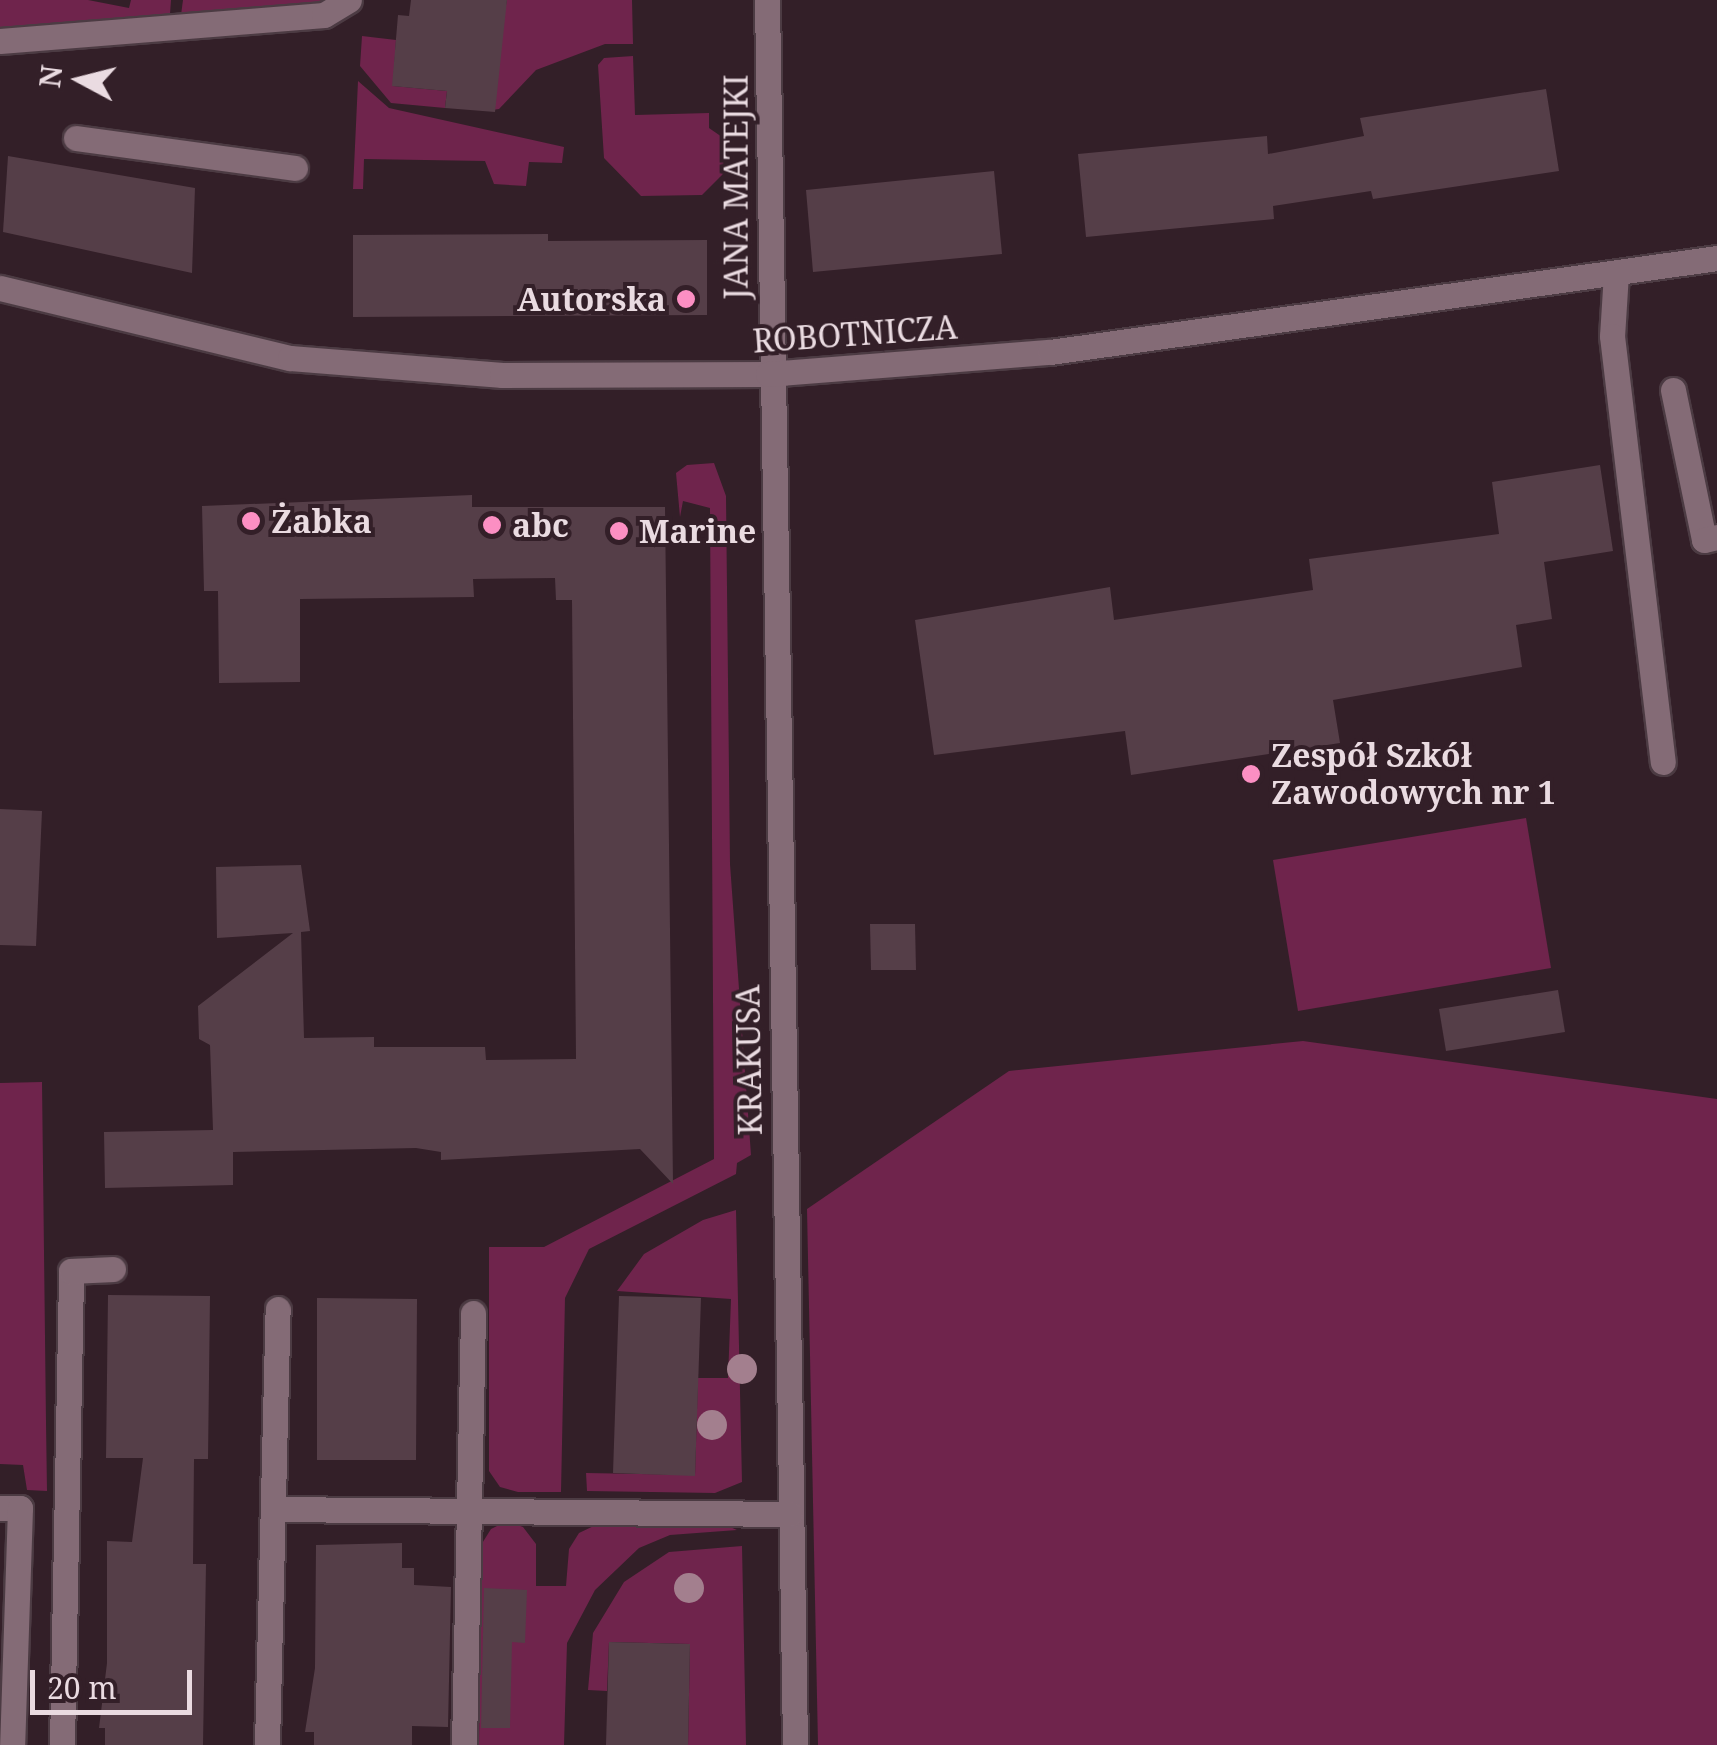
<!DOCTYPE html>
<html>
<head>
<meta charset="utf-8">
<style>
  body { margin:0 }
  #map { position:relative; width:1717px; height:1745px; overflow:hidden; background:#331f28; font-family:"Noto Serif",serif }
  div>[style] { position:absolute }
  .green>* { inset:0; background:#6f244c }
  .building>* { inset:0; background:#553e48 }
  .roads { filter:drop-shadow(2px 0 #4c3b43) drop-shadow(-2px 0 #4c3b43) drop-shadow(0 2px #4c3b43) drop-shadow(0 -2px #4c3b43) }
  .minor>* { height:25px; margin:-12.5px; padding:0 12.5px; transform-origin:12.5px; border-radius:12.5px; background:#846b76 }
  .trees>* { width:30px; height:30px; margin:-15px; border-radius:50%; background:#a37f8e }
  .dots>* { width:28px; height:28px; translate:-50% -50%; box-sizing:border-box; border:5px solid #331f28; border-radius:50% }
  span { translate:-50% -50%; white-space:nowrap; text-align:center; line-height:1.15; -webkit-text-stroke:8px #331f28; paint-order:stroke }
  .street-label { font-size:32px; color:#eadbe1 }
  .poi-label { font-size:32px; color:#eadbe1; font-weight:700 }
  .right { translate:-100% -50%; text-align:right }
  .left { translate:0 -50%; text-align:left }
  .north { position:absolute; left:30px; top:30px; width:100px; height:100px; -webkit-text-stroke:8px #331f28; paint-order:stroke; rotate:277deg; font-size:28px; font-weight:700; line-height:40px; text-align:center; color:#eadbe1 }
  .north::after { content:''; display:block; margin:auto; width:35px; height:45px; background:#eadbe1; clip-path:polygon(50% 0,100% 100%,50% 72%,0 100%) }
  .scale { position:absolute; left:30px; top:1670px; width:162px; height:45px; box-sizing:border-box; border:5px solid #eadbe1; border-top:0; padding-left:12px; font-size:30px; line-height:35px; white-space:nowrap; color:#eadbe1; -webkit-text-stroke:8px #331f28; paint-order:stroke }
</style>
</head>
<body>
<div id="map">
  <div class="green">
    <div style="clip-path:polygon(0 0,88px 0,129px 8px,131px 0,171px 0,170px 14px,0 28px)"></div>
    <div style="clip-path:polygon(183px 0,337px 0,336px 6px,181px 15px)"></div>
    <div style="clip-path:polygon(507px 0,632px 0,633px 44px,605px 44px,536px 70px,499px 109px,485px 111px)"></div>
    <div style="clip-path:polygon(362px 36px,396px 40px,393px 86px,447px 91px,445px 108px,391px 103px,360px 66px)"></div>
    <div style="clip-path:polygon(633px 56px,635px 115px,709px 113px,709px 128px,722px 137px,724px 173px,702px 195px,641px 196px,604px 158px,598px 65px,604px 58px)"></div>
    <div style="clip-path:polygon(358px 81px,389px 108px,564px 147px,562px 163px,529px 162px,526px 186px,494px 184px,485px 161px,364px 159px,363px 189px,353px 189px)"></div>
    <div style="clip-path:polygon(714px 463px,726px 496px,730px 864px,751px 1155px,737px 1163px,736px 1174px,589px 1249px,565px 1298px,561px 1492px,518px 1492px,500px 1487px,489px 1471px,489px 1247px,544px 1247px,714px 1159px,710px 508px,683px 501px,680px 517px,676px 473px,687px 465px)"></div>
    <div style="clip-path:polygon(1526px 818px,1551px 968px,1298px 1011px,1273px 860px)"></div>
    <div style="clip-path:polygon(1303px 1041px,1717px 1099px,1717px 1745px,818px 1745px,807px 1209px,1009px 1071px)"></div>
    <div style="clip-path:polygon(42px 1082px,46px 1422px,47px 1491px,27px 1490px,23px 1465px,0 1464px,0 1083px)"></div>
    <div style="clip-path:polygon(736px 1210px,742px 1482px,715px 1493px,587px 1491px,586px 1473px,695px 1475px,698px 1378px,728px 1378px,731px 1299px,617px 1291px,644px 1254px,703px 1220px)"></div>
    <div style="clip-path:polygon(507px 1521px,523px 1527px,536px 1544px,536px 1586px,566px 1586px,569px 1549px,579px 1533px,602px 1522px,721px 1523px,737px 1530px,670px 1535px,639px 1548px,595px 1590px,567px 1643px,564px 1745px,479px 1745px,481px 1545px,491px 1529px)"></div>
    <div style="clip-path:polygon(742px 1546px,746px 1745px,688px 1745px,690px 1644px,609px 1642px,607px 1691px,588px 1690px,593px 1633px,624px 1582px,669px 1552px)"></div>
  </div>
  <div class="building">
    <div style="clip-path:polygon(411px 0,507px 0,495px 112px,445px 108px,447px 91px,392px 86px,398px 15px,409px 16px)"></div>
    <div style="clip-path:polygon(1546px 89px,1559px 171px,1373px 199px,1371px 191px,1273px 206px,1274px 219px,1086px 237px,1078px 154px,1267px 136px,1268px 154px,1364px 136px,1360px 118px)"></div>
    <div style="clip-path:polygon(8px 156px,195px 188px,192px 273px,3px 232px)"></div>
    <div style="clip-path:polygon(994px 171px,1002px 254px,813px 272px,806px 190px)"></div>
    <div style="clip-path:polygon(548px 234px,548px 241px,707px 240px,707px 315px,353px 317px,353px 235px)"></div>
    <div style="clip-path:polygon(1600px 465px,1613px 551px,1544px 562px,1552px 619px,1516px 625px,1522px 667px,1333px 700px,1340px 743px,1131px 775px,1125px 731px,934px 755px,915px 620px,1110px 587px,1114px 620px,1313px 590px,1309px 559px,1499px 534px,1492px 482px)"></div>
    <div style="clip-path:polygon(472px 495px,472px 507px,665px 507px,673px 1184px,640px 1149px,441px 1160px,441px 1152px,416px 1148px,233px 1152px,233px 1185px,105px 1188px,104px 1132px,213px 1130px,210px 1045px,199px 1039px,198px 1006px,293px 933px,217px 938px,216px 867px,301px 865px,310px 931px,301px 932px,304px 1038px,374px 1037px,374px 1047px,485px 1047px,486px 1060px,576px 1059px,572px 600px,556px 600px,555px 578px,473px 579px,474px 597px,300px 599px,300px 682px,219px 683px,218px 591px,204px 591px,202px 506px)"></div>
    <div style="clip-path:polygon(0 809px,42px 811px,36px 946px,0 945px)"></div>
    <div style="clip-path:polygon(870px 924px,915px 924px,916px 970px,871px 970px)"></div>
    <div style="clip-path:polygon(1558px 990px,1565px 1032px,1446px 1051px,1439px 1009px)"></div>
    <div style="clip-path:polygon(108px 1295px,210px 1296px,208px 1459px,194px 1459px,193px 1564px,206px 1564px,203px 1745px,105px 1745px,105px 1728px,99px 1728px,107px 1663px,107px 1541px,132px 1542px,143px 1458px,106px 1458px)"></div>
    <div style="clip-path:polygon(619px 1296px,701px 1298px,695px 1476px,613px 1473px)"></div>
    <div style="clip-path:polygon(317px 1298px,417px 1299px,416px 1460px,317px 1460px)"></div>
    <div style="clip-path:polygon(402px 1543px,402px 1568px,414px 1568px,414px 1585px,451px 1587px,448px 1727px,412px 1726px,412px 1745px,314px 1745px,314px 1732px,305px 1732px,315px 1668px,316px 1545px)"></div>
    <div style="clip-path:polygon(484px 1588px,527px 1590px,525px 1643px,512px 1642px,510px 1728px,481px 1728px)"></div>
    <div style="clip-path:polygon(609px 1642px,690px 1644px,688px 1745px,606px 1745px)"></div>
  </div>
  <div class="roads">
    <div class="minor">
      <div style="left:767px;top:0;width:1745px;rotate:89.08deg"></div>
      <div style="left:0;top:41px;width:325px;rotate:-4.6deg"></div>
      <div style="left:324px;top:15px;width:29px;rotate:-31deg"></div>
      <div style="left:76px;top:138px;width:221px;rotate:7.8deg"></div>
      <div style="left:1616px;top:273px;width:63px;rotate:93.6deg"></div>
      <div style="left:1612px;top:336px;width:429px;rotate:83.2deg"></div>
      <div style="left:0;top:288px;width:298px;rotate:13.6deg"></div>
      <div style="left:290px;top:358px;width:213px;rotate:4.6deg"></div>
      <div style="left:502px;top:375px;width:266px;rotate:-0.2deg"></div>
      <div style="left:768px;top:374px;width:283px;rotate:-4.5deg"></div>
      <div style="left:1050px;top:352px;width:674px;rotate:-8.02deg"></div>
      <div style="left:1673px;top:390px;width:153px;rotate:78.3deg"></div>
      <div style="left:1704px;top:540px;width:13px;rotate:-13deg"></div>
      <div style="left:0;top:1508px;width:20px"></div>
      <div style="left:20px;top:1508px;width:237px;rotate:91.9deg"></div>
      <div style="left:273px;top:1509px;width:517px;rotate:0.55deg"></div>
      <div style="left:62px;top:1745px;width:474px;rotate:-88.9deg"></div>
      <div style="left:71px;top:1271px;width:42px;rotate:-2.7deg"></div>
      <div style="left:267px;top:1745px;width:436px;rotate:-88.6deg"></div>
      <div style="left:464px;top:1745px;width:432px;rotate:-88.8deg"></div>
    </div>
  </div>
  <div class="trees">
    <div style="left:742px;top:1369px"></div>
    <div style="left:712px;top:1425px"></div>
    <div style="left:689px;top:1588px"></div>
  </div>
  <div class="dots">
    <div style="left:686px;top:299px;background:#fc8fc3"></div>
    <div style="left:251px;top:521px;background:#fc8fc3"></div>
    <div style="left:492px;top:525px;background:#fc8fc3"></div>
    <div style="left:619px;top:531px;background:#fc8fc3"></div>
    <div style="left:1251px;top:774px;background:#fc8fc3"></div>
  </div>
  <div class="street-label">
    <span style="left:736px;top:187px;rotate:-90deg">JANA MATEJKI</span>
    <span style="left:855px;top:334px;rotate:-4deg">ROBOTNICZA</span>
    <span style="left:749px;top:1060px;rotate:-91deg">KRAKUSA</span>
  </div>
  <div class="poi-label">
    <span class="right" style="left:666px;top:299px">Autorska</span>
    <span class="left" style="left:271px;top:521px">Żabka</span>
    <span class="left" style="left:512px;top:525px">abc</span>
    <span class="left" style="left:639px;top:531px">Marine</span>
    <span class="left" style="left:1271px;top:774px">Zespół Szkół<br>Zawodowych nr 1</span>
  </div>
  <div class="north">N</div>
  <div class="scale">20 m</div>
</div>
</body>
</html>
